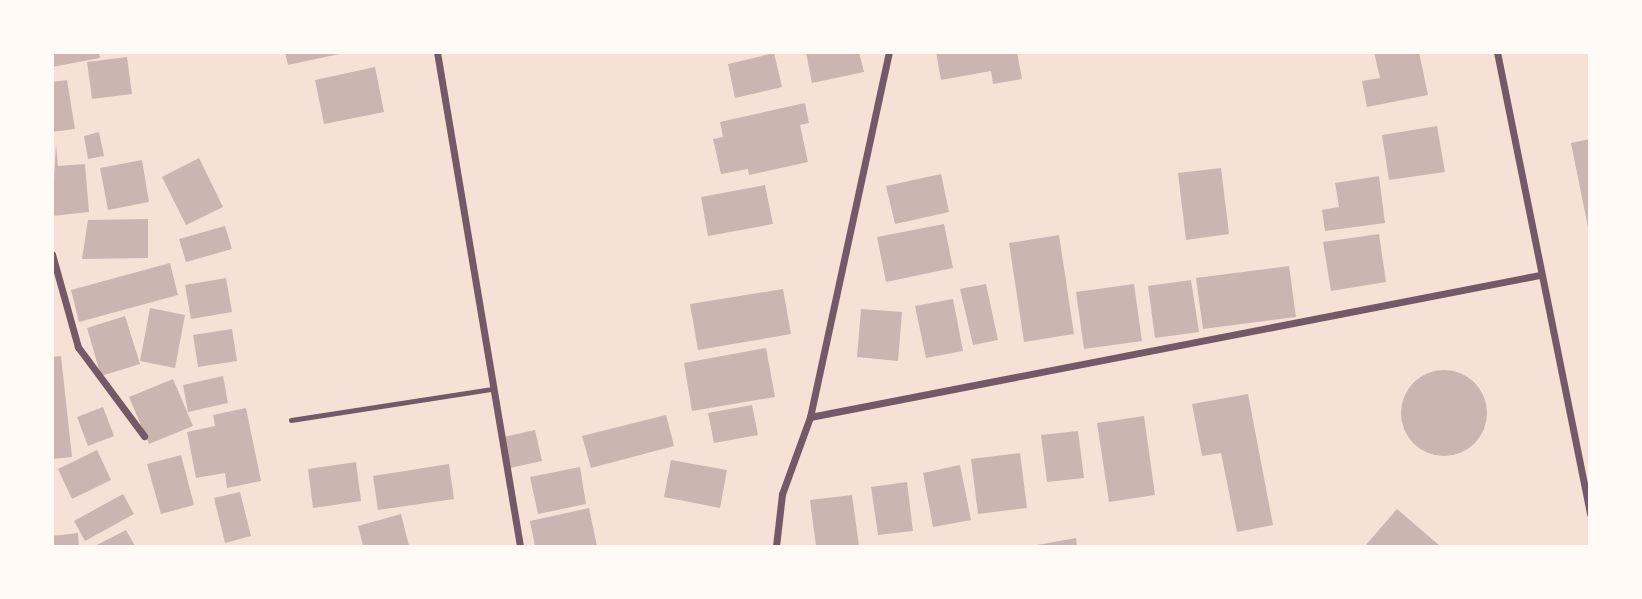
<!DOCTYPE html>
<html>
<head>
<meta charset="utf-8">
<style>
  body { margin:0 }
  #map { position:relative; width:1642px; height:599px; overflow:hidden; background:#f7e1d7; font-family:"Golos Text",sans-serif }
  div>[style] { position:absolute }
  .building>* { inset:0; background:#ccb4b1 }
  .round { border-radius:50% }
  .service>* { height:5px; margin:-2.5px; padding:0 2.5px; transform-origin:2.5px; border-radius:2.5px; background:#755966 }
  .minor>* { height:7px; margin:-3.5px; padding:0 3.5px; transform-origin:3.5px; border-radius:3.5px; background:#755966 }
  span { translate:-50% -50%; white-space:nowrap; text-align:center; line-height:1.15; -webkit-text-stroke:7px #fffaf5; paint-order:stroke }
  .frame { position:absolute; inset:0; border:54px solid #fffaf5; pointer-events:none }
</style>
</head>
<body>
<div id="map">
  <div class="building">
    <div style="clip-path:polygon(52px 52px,99px 52px,100px 58px,52px 67px)"></div>
    <div style="clip-path:polygon(285px 52px,339px 52px,339px 54px,288px 65px)"></div>
    <div style="clip-path:polygon(806px 52px,859px 52px,864px 72px,812px 83px)"></div>
    <div style="clip-path:polygon(936px 52px,1017px 52px,1022px 79px,993px 84px,991px 71px,941px 80px)"></div>
    <div style="clip-path:polygon(1374px 52px,1419px 52px,1428px 95px,1367px 107px,1362px 81px,1380px 78px)"></div>
    <div style="clip-path:polygon(774px 53px,782px 87px,735px 98px,728px 64px)"></div>
    <div style="clip-path:polygon(127px 57px,132px 94px,92px 99px,87px 62px)"></div>
    <div style="clip-path:polygon(375px 67px,384px 112px,324px 124px,315px 80px)"></div>
    <div style="clip-path:polygon(67px 80px,75px 129px,52px 132px,52px 82px)"></div>
    <div style="clip-path:polygon(805px 103px,809px 123px,800px 125px,808px 162px,749px 175px,748px 169px,721px 174px,713px 139px,723px 137px,720px 122px)"></div>
    <div style="clip-path:polygon(1437px 126px,1445px 172px,1389px 180px,1382px 135px)"></div>
    <div style="clip-path:polygon(99px 132px,104px 156px,88px 159px,84px 136px)"></div>
    <div style="clip-path:polygon(1590px 139px,1590px 227px,1588px 227px,1571px 143px)"></div>
    <div style="clip-path:polygon(56px 144px,58px 166px,85px 164px,89px 212px,52px 216px)"></div>
    <div style="clip-path:polygon(199px 158px,223px 207px,186px 225px,162px 177px)"></div>
    <div style="clip-path:polygon(142px 160px,149px 202px,108px 210px,100px 168px)"></div>
    <div style="clip-path:polygon(1221px 168px,1229px 234px,1186px 240px,1178px 173px)"></div>
    <div style="clip-path:polygon(941px 174px,949px 212px,895px 224px,886px 186px)"></div>
    <div style="clip-path:polygon(1379px 176px,1385px 223px,1325px 231px,1322px 210px,1339px 207px,1335px 183px)"></div>
    <div style="clip-path:polygon(765px 185px,773px 224px,708px 236px,701px 197px)"></div>
    <div style="clip-path:polygon(148px 219px,148px 258px,82px 259px,88px 220px)"></div>
    <div style="clip-path:polygon(944px 224px,953px 268px,886px 282px,877px 237px)"></div>
    <div style="clip-path:polygon(225px 226px,232px 249px,186px 262px,179px 239px)"></div>
    <div style="clip-path:polygon(1379px 234px,1386px 282px,1331px 291px,1323px 242px)"></div>
    <div style="clip-path:polygon(1059px 235px,1074px 334px,1024px 342px,1009px 243px)"></div>
    <div style="clip-path:polygon(170px 263px,178px 295px,79px 322px,71px 290px)"></div>
    <div style="clip-path:polygon(1289px 266px,1296px 317px,1203px 329px,1196px 278px)"></div>
    <div style="clip-path:polygon(226px 278px,232px 312px,191px 319px,185px 285px)"></div>
    <div style="clip-path:polygon(1191px 280px,1199px 332px,1155px 338px,1148px 286px)"></div>
    <div style="clip-path:polygon(986px 284px,998px 340px,973px 345px,960px 289px)"></div>
    <div style="clip-path:polygon(1134px 284px,1142px 341px,1084px 349px,1076px 292px)"></div>
    <div style="clip-path:polygon(783px 289px,791px 334px,698px 350px,690px 304px)"></div>
    <div style="clip-path:polygon(953px 299px,963px 351px,926px 358px,915px 306px)"></div>
    <div style="clip-path:polygon(150px 308px,185px 315px,175px 368px,140px 361px)"></div>
    <div style="clip-path:polygon(861px 309px,902px 312px,898px 361px,857px 357px)"></div>
    <div style="clip-path:polygon(125px 316px,140px 364px,101px 376px,87px 328px)"></div>
    <div style="clip-path:polygon(232px 329px,237px 361px,198px 367px,193px 335px)"></div>
    <div style="clip-path:polygon(766px 348px,775px 397px,692px 411px,684px 363px)"></div>
    <div style="clip-path:polygon(61px 356px,72px 457px,52px 459px,52px 357px)"></div>
    <div class="round" style="left:1401px;top:370px;width:86px;height:86px"></div>
    <div style="clip-path:polygon(223px 376px,228px 403px,188px 412px,183px 385px)"></div>
    <div style="clip-path:polygon(173px 379px,193px 426px,149px 444px,129px 397px)"></div>
    <div style="clip-path:polygon(1248px 394px,1273px 525px,1237px 532px,1221px 453px,1202px 456px,1192px 404px)"></div>
    <div style="clip-path:polygon(752px 405px,758px 435px,714px 443px,708px 413px)"></div>
    <div style="clip-path:polygon(103px 407px,114px 436px,88px 446px,77px 417px)"></div>
    <div style="clip-path:polygon(246px 408px,261px 481px,227px 488px,225px 473px,196px 478px,187px 432px,215px 426px,213px 415px)"></div>
    <div style="clip-path:polygon(666px 415px,674px 446px,591px 468px,582px 436px)"></div>
    <div style="clip-path:polygon(1144px 416px,1155px 495px,1109px 502px,1097px 423px)"></div>
    <div style="clip-path:polygon(535px 430px,542px 461px,510px 468px,503px 437px)"></div>
    <div style="clip-path:polygon(1078px 431px,1084px 478px,1047px 482px,1041px 435px)"></div>
    <div style="clip-path:polygon(97px 450px,111px 480px,72px 499px,58px 469px)"></div>
    <div style="clip-path:polygon(1020px 453px,1027px 508px,978px 514px,971px 459px)"></div>
    <div style="clip-path:polygon(181px 455px,194px 505px,161px 514px,147px 464px)"></div>
    <div style="clip-path:polygon(671px 460px,727px 470px,720px 508px,664px 497px)"></div>
    <div style="clip-path:polygon(356px 462px,361px 501px,313px 508px,308px 469px)"></div>
    <div style="clip-path:polygon(449px 464px,454px 499px,378px 510px,373px 476px)"></div>
    <div style="clip-path:polygon(960px 465px,971px 520px,933px 527px,923px 473px)"></div>
    <div style="clip-path:polygon(580px 467px,586px 504px,538px 514px,530px 477px)"></div>
    <div style="clip-path:polygon(907px 482px,913px 531px,878px 535px,871px 487px)"></div>
    <div style="clip-path:polygon(240px 492px,251px 536px,225px 543px,214px 498px)"></div>
    <div style="clip-path:polygon(123px 494px,134px 514px,85px 541px,74px 521px)"></div>
    <div style="clip-path:polygon(852px 495px,859px 546px,816px 546px,810px 500px)"></div>
    <div style="clip-path:polygon(589px 508px,597px 546px,535px 546px,530px 521px)"></div>
    <div style="clip-path:polygon(1397px 509px,1440px 546px,1365px 546px)"></div>
    <div style="clip-path:polygon(401px 514px,409px 546px,363px 546px,358px 526px)"></div>
    <div style="clip-path:polygon(126px 530px,135px 546px,95px 546px)"></div>
    <div style="clip-path:polygon(78px 533px,79px 546px,52px 546px,52px 536px)"></div>
    <div style="clip-path:polygon(1076px 538px,1077px 546px,1037px 546px,1037px 545px)"></div>
  </div>
  <div class="service">
    <div style="left:291px;top:420px;width:202px;rotate:-8.8deg"></div>
  </div>
  <div class="minor">
    <div style="left:437px;top:52px;width:501px;rotate:80.46deg"></div>
    <div style="left:1497px;top:52px;width:471px;rotate:78.6deg"></div>
    <div style="left:52px;top:254px;width:97px;rotate:74.4deg"></div>
    <div style="left:78px;top:347px;width:111px;rotate:53.4deg"></div>
    <div style="left:810px;top:417px;width:744px;rotate:-11.01deg"></div>
    <div style="left:776px;top:546px;width:52px;rotate:-83.4deg"></div>
    <div style="left:782px;top:494px;width:82px;rotate:-70deg"></div>
    <div style="left:810px;top:417px;width:373px;rotate:-77.8deg"></div>
  </div>
  <div class="frame"></div>
</div>
</body>
</html>
